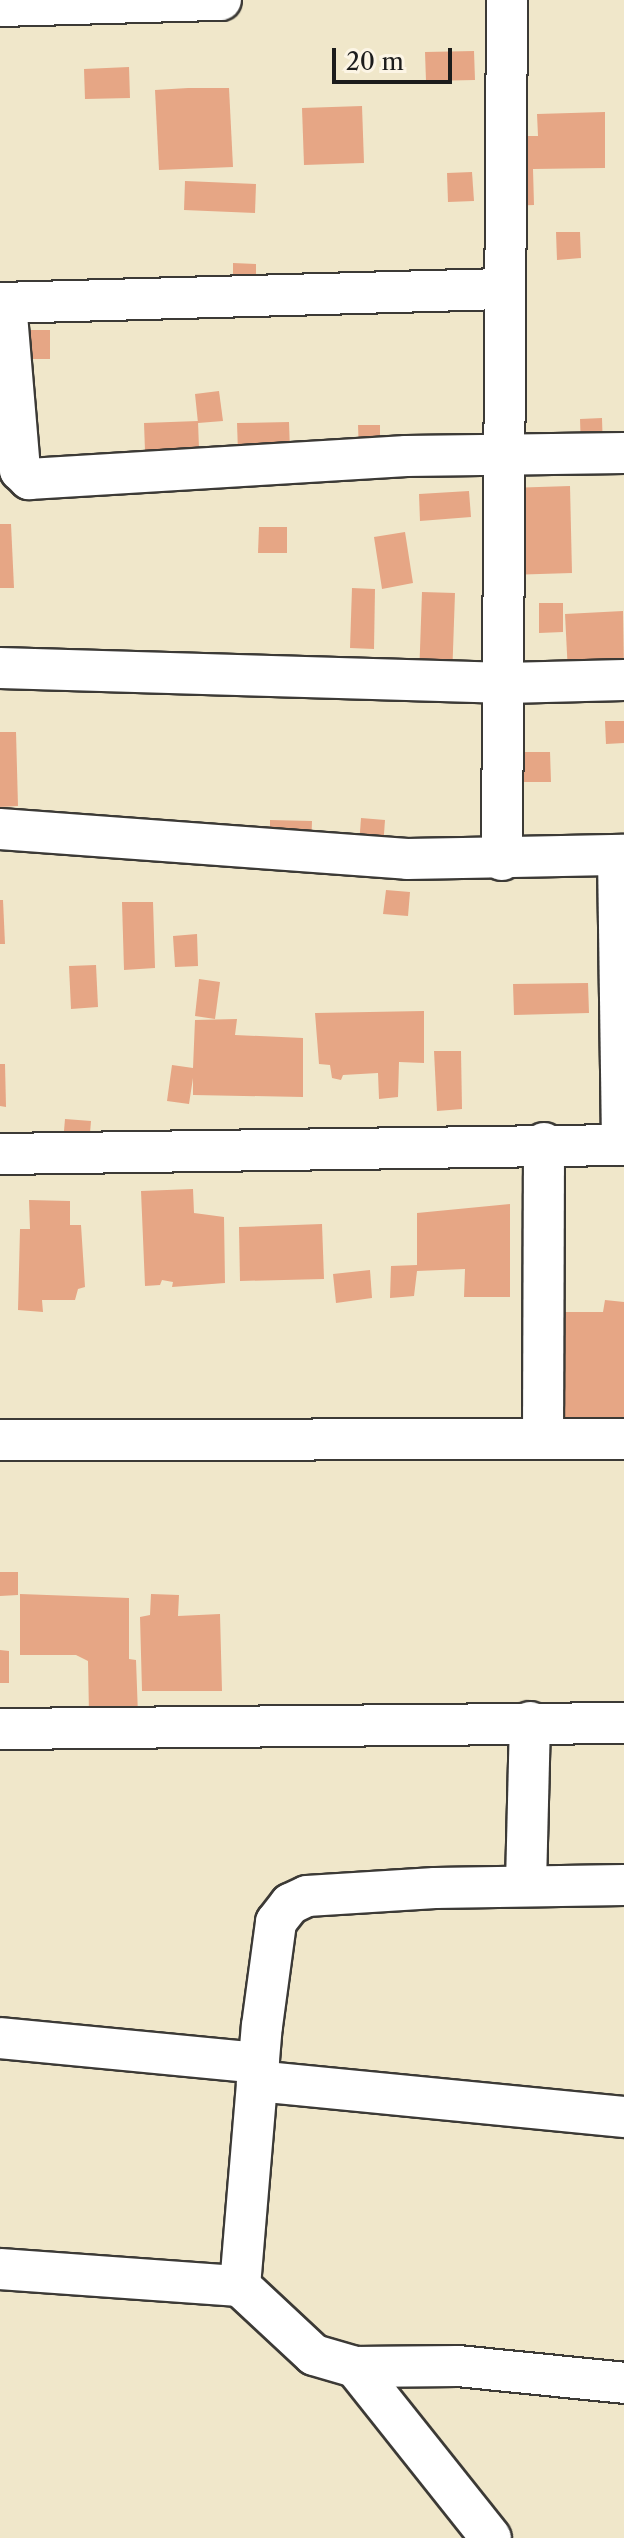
<!DOCTYPE html>
<html>
<head>
<meta charset="utf-8">
<style>
  body { margin:0 }
  #map { position:relative; width:624px; height:2538px; overflow:hidden; background:#f0e7ca; font-family:"Libre Caslon Text",serif }
  div>[style] { position:absolute }
  .building>* { inset:0; background:#e6a685 }
  .roads { filter:drop-shadow(2px 0 #3c3a36) drop-shadow(-2px 0 #3c3a36) drop-shadow(0 2px #3c3a36) drop-shadow(0 -2px #3c3a36) }
  .street>* { height:40px; margin:-20px; padding:0 20px; transform-origin:20px; border-radius:20px; background:#fff }
  span { translate:-50% -50%; white-space:nowrap; text-align:center; line-height:1.15; -webkit-text-stroke:8px #fcf5e5; paint-order:stroke }
  .scale { position:absolute; left:332px; top:48px; width:120px; height:36px; box-sizing:border-box; border:4px solid #1c1c1c; border-top:0; padding-left:10px; font-size:24px; line-height:28px; white-space:nowrap; color:#1c1c1c; -webkit-text-stroke:6px #fcf5e5; paint-order:stroke }
</style>
</head>
<body>
<div id="map">
  <div class="building">
    <div style="clip-path:polygon(474px 51px,475px 80px,426px 81px,425px 52px)"></div>
    <div style="clip-path:polygon(129px 67px,130px 98px,85px 99px,84px 69px)"></div>
    <div style="clip-path:polygon(188px 88px,229px 88px,233px 167px,159px 170px,155px 90px)"></div>
    <div style="clip-path:polygon(362px 106px,364px 163px,304px 165px,302px 108px)"></div>
    <div style="clip-path:polygon(605px 112px,605px 168px,533px 169px,534px 205px,508px 206px,507px 136px,538px 136px,537px 114px)"></div>
    <div style="clip-path:polygon(472px 172px,474px 201px,448px 202px,447px 173px)"></div>
    <div style="clip-path:polygon(185px 181px,256px 184px,255px 213px,184px 210px)"></div>
    <div style="clip-path:polygon(556px 232px,580px 232px,581px 258px,557px 260px)"></div>
    <div style="clip-path:polygon(233px 263px,256px 264px,256px 292px,233px 292px)"></div>
    <div style="clip-path:polygon(25px 330px,50px 330px,50px 359px,26px 359px)"></div>
    <div style="clip-path:polygon(219px 391px,223px 421px,198px 423px,195px 394px)"></div>
    <div style="clip-path:polygon(602px 418px,603px 451px,581px 451px,580px 419px)"></div>
    <div style="clip-path:polygon(198px 421px,199px 449px,145px 451px,144px 423px)"></div>
    <div style="clip-path:polygon(289px 422px,290px 451px,238px 452px,237px 423px)"></div>
    <div style="clip-path:polygon(358px 425px,380px 425px,380px 452px,359px 452px)"></div>
    <div style="clip-path:polygon(570px 486px,572px 573px,508px 575px,505px 488px)"></div>
    <div style="clip-path:polygon(469px 491px,471px 517px,420px 521px,419px 494px)"></div>
    <div style="clip-path:polygon(0 524px,11px 524px,14px 588px,0 588px)"></div>
    <div style="clip-path:polygon(259px 527px,287px 527px,287px 553px,258px 553px)"></div>
    <div style="clip-path:polygon(405px 532px,413px 583px,382px 589px,374px 537px)"></div>
    <div style="clip-path:polygon(352px 588px,375px 589px,374px 649px,350px 648px)"></div>
    <div style="clip-path:polygon(422px 592px,455px 593px,452px 679px,419px 678px)"></div>
    <div style="clip-path:polygon(539px 603px,563px 603px,563px 632px,539px 633px)"></div>
    <div style="clip-path:polygon(623px 611px,624px 670px,568px 673px,565px 614px)"></div>
    <div style="clip-path:polygon(605px 721px,624px 721px,624px 743px,606px 744px)"></div>
    <div style="clip-path:polygon(0 732px,16px 732px,18px 806px,0 807px)"></div>
    <div style="clip-path:polygon(520px 752px,550px 752px,551px 782px,521px 782px)"></div>
    <div style="clip-path:polygon(361px 818px,385px 820px,383px 848px,359px 846px)"></div>
    <div style="clip-path:polygon(270px 820px,312px 821px,311px 850px,270px 850px)"></div>
    <div style="clip-path:polygon(386px 890px,410px 892px,408px 916px,383px 914px)"></div>
    <div style="clip-path:polygon(0 900px,3px 900px,5px 944px,0 944px)"></div>
    <div style="clip-path:polygon(122px 902px,153px 902px,155px 968px,124px 970px)"></div>
    <div style="clip-path:polygon(197px 934px,198px 966px,175px 967px,173px 936px)"></div>
    <div style="clip-path:polygon(96px 965px,98px 1007px,71px 1009px,69px 966px)"></div>
    <div style="clip-path:polygon(199px 979px,220px 982px,215px 1019px,195px 1016px)"></div>
    <div style="clip-path:polygon(588px 983px,589px 1013px,514px 1015px,513px 984px)"></div>
    <div style="clip-path:polygon(424px 1011px,424px 1063px,399px 1062px,398px 1097px,379px 1099px,378px 1073px,343px 1075px,341px 1080px,332px 1078px,330px 1065px,319px 1064px,315px 1013px)"></div>
    <div style="clip-path:polygon(237px 1019px,235px 1035px,303px 1038px,303px 1097px,193px 1095px,193px 1078px,189px 1104px,167px 1101px,172px 1065px,193px 1068px,195px 1020px)"></div>
    <div style="clip-path:polygon(434px 1051px,461px 1051px,462px 1109px,437px 1111px)"></div>
    <div style="clip-path:polygon(0 1064px,5px 1064px,6px 1107px,0 1106px)"></div>
    <div style="clip-path:polygon(65px 1119px,91px 1121px,89px 1145px,63px 1143px)"></div>
    <div style="clip-path:polygon(193px 1189px,194px 1213px,224px 1217px,225px 1283px,172px 1287px,173px 1282px,162px 1280px,160px 1285px,145px 1286px,141px 1191px)"></div>
    <div style="clip-path:polygon(29px 1200px,70px 1201px,70px 1225px,81px 1225px,85px 1287px,78px 1289px,75px 1300px,42px 1300px,43px 1312px,18px 1310px,20px 1229px,30px 1229px)"></div>
    <div style="clip-path:polygon(510px 1204px,510px 1297px,464px 1297px,465px 1269px,417px 1271px,414px 1296px,390px 1298px,391px 1266px,417px 1265px,417px 1213px)"></div>
    <div style="clip-path:polygon(322px 1224px,324px 1279px,240px 1281px,239px 1227px)"></div>
    <div style="clip-path:polygon(370px 1270px,372px 1298px,336px 1303px,333px 1274px)"></div>
    <div style="clip-path:polygon(605px 1300px,624px 1302px,624px 1425px,559px 1428px,550px 1312px,603px 1312px)"></div>
    <div style="clip-path:polygon(0 1572px,18px 1572px,18px 1595px,0 1596px)"></div>
    <div style="clip-path:polygon(20px 1594px,129px 1598px,129px 1659px,136px 1660px,138px 1715px,89px 1715px,88px 1661px,76px 1655px,20px 1655px)"></div>
    <div style="clip-path:polygon(151px 1594px,179px 1595px,178px 1616px,220px 1614px,222px 1691px,142px 1691px,140px 1617px,150px 1615px)"></div>
    <div style="clip-path:polygon(0 1650px,9px 1651px,9px 1683px,0 1683px)"></div>
  </div>
  <div class="roads">
    <div class="street">
      <div style="left:0;top:6px;width:221px;rotate:-1.6deg"></div>
      <div style="left:0;top:303px;width:502px;rotate:-1.6deg"></div>
      <div style="left:6px;top:303px;width:168px;rotate:85.2deg"></div>
      <div style="left:20px;top:470px;width:13px;rotate:45deg"></div>
      <div style="left:29px;top:479px;width:378px;rotate:-3.5deg"></div>
      <div style="left:406px;top:456px;width:218px;rotate:-0.8deg"></div>
      <div style="left:0;top:668px;width:506px;rotate:1.7deg"></div>
      <div style="left:506px;top:683px;width:118px;rotate:-1.5deg"></div>
      <div style="left:0;top:829px;width:408px;rotate:4.2deg"></div>
      <div style="left:407px;top:859px;width:217px;rotate:-1.1deg"></div>
      <div style="left:618px;top:855px;width:290px;rotate:89.2deg"></div>
      <div style="left:502px;top:860px;width:860px;rotate:-89.67deg"></div>
      <div style="left:0;top:1154px;width:624px;rotate:-0.83deg"></div>
      <div style="left:543px;top:1436px;width:293px;rotate:-89.8deg"></div>
      <div style="left:0;top:1440px;width:624px;rotate:-0.09deg"></div>
      <div style="left:0;top:1729px;width:624px;rotate:-0.55deg"></div>
      <div style="left:526px;top:1884px;width:162px;rotate:-88.6deg"></div>
      <div style="left:0;top:2038px;width:260px;rotate:5.5deg"></div>
      <div style="left:257px;top:2081px;width:369px;rotate:5.6deg"></div>
      <div style="left:0;top:2269px;width:241px;rotate:4.1deg"></div>
      <div style="left:240px;top:2286px;width:101px;rotate:43deg"></div>
      <div style="left:314px;top:2355px;width:43px;rotate:16.3deg"></div>
      <div style="left:355px;top:2367px;width:103px;rotate:-0.6deg"></div>
      <div style="left:458px;top:2366px;width:167px;rotate:5.8deg"></div>
      <div style="left:240px;top:2286px;width:261px;rotate:-85.2deg"></div>
      <div style="left:262px;top:2026px;width:105px;rotate:-82.3deg"></div>
      <div style="left:276px;top:1922px;width:23px;rotate:-52deg"></div>
      <div style="left:290px;top:1904px;width:19px;rotate:-25deg"></div>
      <div style="left:307px;top:1896px;width:128px;rotate:-3.6deg"></div>
      <div style="left:435px;top:1888px;width:189px;rotate:-0.9deg"></div>
      <div style="left:355px;top:2367px;width:218px;rotate:51.5deg"></div>
    </div>
  </div>
  <div class="scale">20 m</div>
</div>
</body>
</html>
